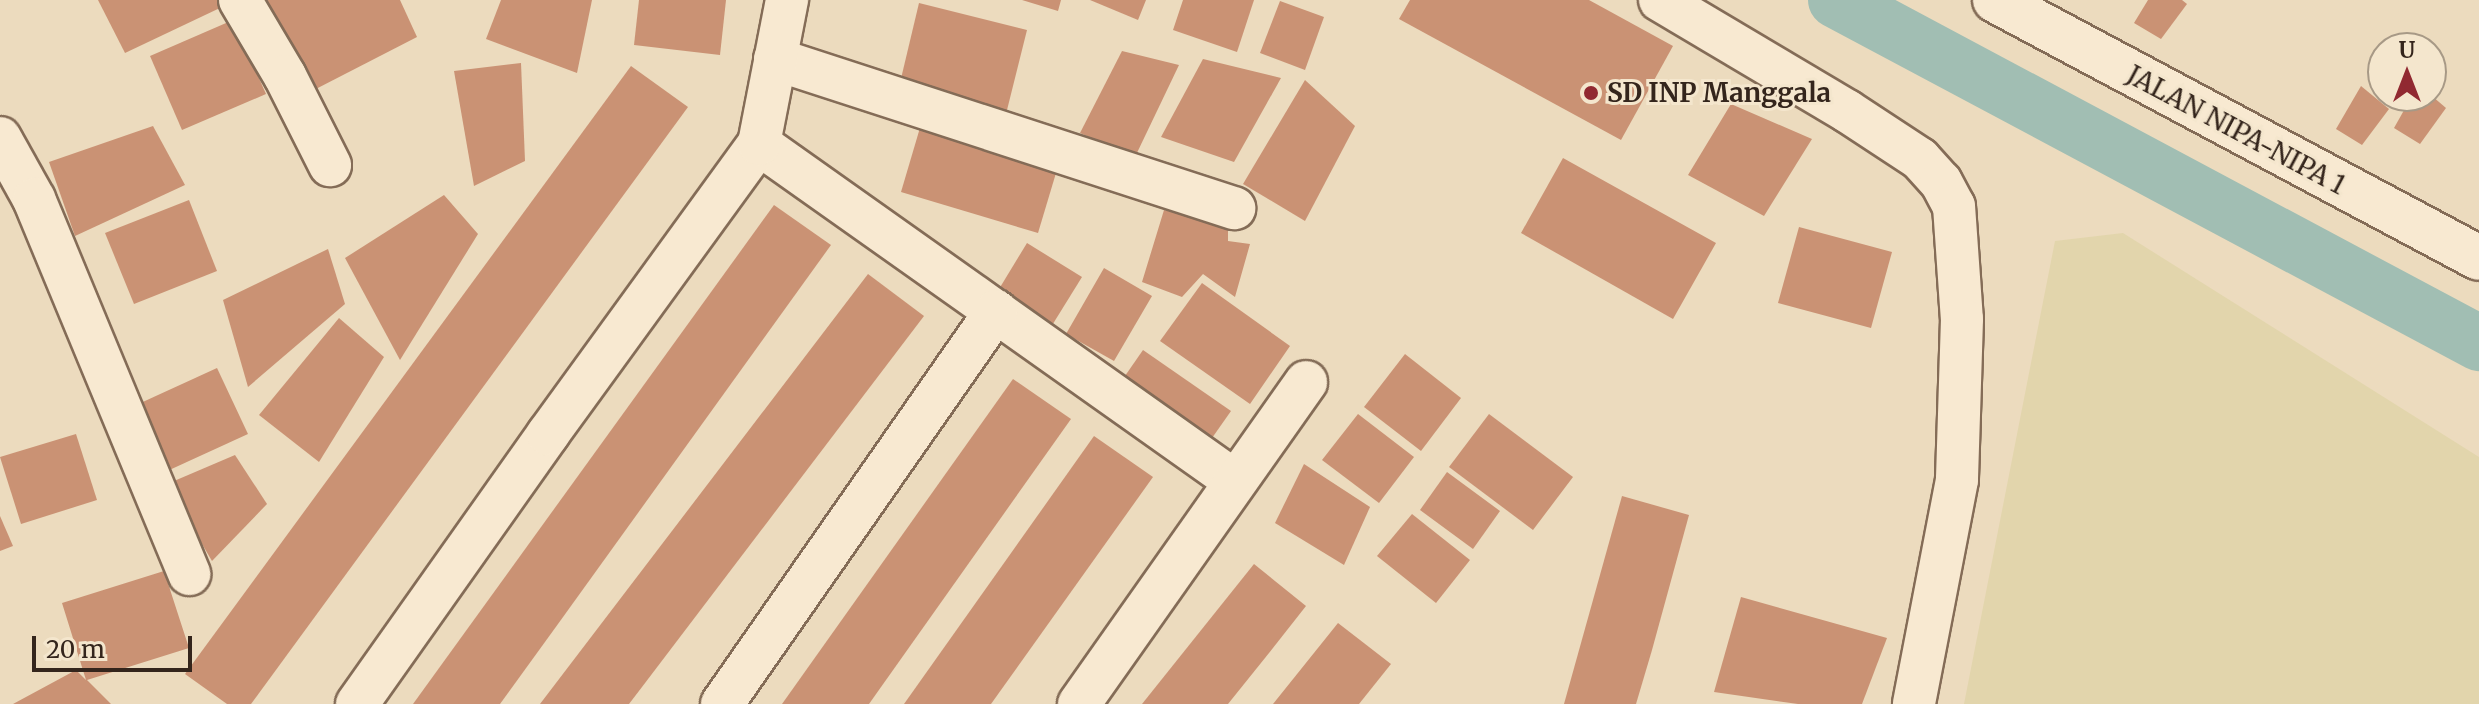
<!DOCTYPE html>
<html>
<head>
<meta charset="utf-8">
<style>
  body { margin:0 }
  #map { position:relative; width:2479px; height:704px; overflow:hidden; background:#ecdbbe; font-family:Merriweather,serif }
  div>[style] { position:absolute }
  .farmland>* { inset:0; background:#e2d5ac }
  .canal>* { height:56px; margin:-28px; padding:0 28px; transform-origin:28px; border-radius:28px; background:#a1beb3 }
  .building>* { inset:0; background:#ca9274 }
  .roads { filter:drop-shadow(2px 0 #846c57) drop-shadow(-2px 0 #846c57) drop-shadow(0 2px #846c57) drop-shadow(0 -2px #846c57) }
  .street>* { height:42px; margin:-21px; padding:0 21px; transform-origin:21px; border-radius:21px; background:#f8e9d1 }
  .secondary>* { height:44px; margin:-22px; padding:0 22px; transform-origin:22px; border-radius:22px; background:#f8e9d1 }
  .dots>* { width:22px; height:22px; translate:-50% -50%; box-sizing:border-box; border:4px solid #f4e6cd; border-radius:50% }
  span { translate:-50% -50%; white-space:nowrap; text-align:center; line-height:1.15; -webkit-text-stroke:6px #f4e6cd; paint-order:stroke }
  .poi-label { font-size:26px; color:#34251c; font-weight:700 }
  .left { translate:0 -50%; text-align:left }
  .street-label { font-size:26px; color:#34251c }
  .north { position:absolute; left:2367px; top:32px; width:80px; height:80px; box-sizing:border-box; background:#f4e6cd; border:2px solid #a79986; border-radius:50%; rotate:0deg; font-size:22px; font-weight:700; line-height:32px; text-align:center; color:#34251c }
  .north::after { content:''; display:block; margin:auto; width:28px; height:36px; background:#912931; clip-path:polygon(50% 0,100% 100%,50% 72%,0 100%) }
  .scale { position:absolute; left:32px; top:636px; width:160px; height:36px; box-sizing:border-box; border:4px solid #34251c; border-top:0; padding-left:10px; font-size:24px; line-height:28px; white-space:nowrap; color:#34251c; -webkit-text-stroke:6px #f4e6cd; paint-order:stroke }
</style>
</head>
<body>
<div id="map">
  <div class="farmland">
    <div style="clip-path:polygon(2123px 233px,2479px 457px,2479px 704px,1964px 704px,2055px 241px)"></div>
  </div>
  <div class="canal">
    <div style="left:1836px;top:0;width:729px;rotate:28.08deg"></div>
  </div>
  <div class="building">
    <div style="clip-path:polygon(98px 0,219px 0,222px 7px,125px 53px)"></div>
    <div style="clip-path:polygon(266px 0,400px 0,417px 37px,310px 92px)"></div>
    <div style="clip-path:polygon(501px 0,592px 0,577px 73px,486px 39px)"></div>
    <div style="clip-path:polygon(639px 0,726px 0,720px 55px,634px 45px)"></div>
    <div style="clip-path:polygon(1022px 0,1061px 0,1058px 11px)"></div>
    <div style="clip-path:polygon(1090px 0,1146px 0,1138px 20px)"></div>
    <div style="clip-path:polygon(1183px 0,1254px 0,1237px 52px,1173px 30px)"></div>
    <div style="clip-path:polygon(1410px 0,1589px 0,1673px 46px,1621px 140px,1399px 19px)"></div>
    <div style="clip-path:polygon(2148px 0,2182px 0,2187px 4px,2161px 39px,2134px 23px)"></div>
    <div style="clip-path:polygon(1280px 1px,1324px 17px,1305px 70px,1260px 53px)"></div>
    <div style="clip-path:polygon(919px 3px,1027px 30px,1006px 114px,899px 87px)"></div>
    <div style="clip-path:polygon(233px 20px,266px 94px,182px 130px,150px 56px)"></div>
    <div style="clip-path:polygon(1122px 51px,1179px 65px,1135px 157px,1080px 133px)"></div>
    <div style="clip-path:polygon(1203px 59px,1281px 78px,1234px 162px,1161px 137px)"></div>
    <div style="clip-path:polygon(521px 63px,525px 161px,474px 186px,454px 71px)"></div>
    <div style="clip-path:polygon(631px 66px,688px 107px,251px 704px,227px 704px,185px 674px)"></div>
    <div style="clip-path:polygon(1305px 80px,1355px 126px,1305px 221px,1243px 184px)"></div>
    <div style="clip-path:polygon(2361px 86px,2389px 109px,2362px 145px,2336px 129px)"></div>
    <div style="clip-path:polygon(2412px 96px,2432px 96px,2446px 108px,2420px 144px,2394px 128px)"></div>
    <div style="clip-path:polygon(1731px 104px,1812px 139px,1764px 216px,1688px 175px)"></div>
    <div style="clip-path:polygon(922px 121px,1059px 163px,1038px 233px,901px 192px)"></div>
    <div style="clip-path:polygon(153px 126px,185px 185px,75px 236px,49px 162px)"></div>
    <div style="clip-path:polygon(1563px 158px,1716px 243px,1673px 319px,1521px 233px)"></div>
    <div style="clip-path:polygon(444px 195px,478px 234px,400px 360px,345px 258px)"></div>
    <div style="clip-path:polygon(189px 200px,217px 271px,134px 304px,105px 233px)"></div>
    <div style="clip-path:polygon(774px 205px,831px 245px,558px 624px,500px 704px,413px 704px)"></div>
    <div style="clip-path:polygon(1164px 210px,1228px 226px,1228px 241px,1250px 244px,1235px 297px,1203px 274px,1182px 297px,1142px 282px)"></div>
    <div style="clip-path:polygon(1799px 227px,1892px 252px,1871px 328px,1778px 303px)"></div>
    <div style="clip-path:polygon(1027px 243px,1082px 277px,1051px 327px,996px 294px)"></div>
    <div style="clip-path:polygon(328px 249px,345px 304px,248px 387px,223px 300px)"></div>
    <div style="clip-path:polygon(1104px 268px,1152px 296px,1114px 361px,1066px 334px)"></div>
    <div style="clip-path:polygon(868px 274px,924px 316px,642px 687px,629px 704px,540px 704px)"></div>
    <div style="clip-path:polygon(1202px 283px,1290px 346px,1250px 404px,1160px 341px)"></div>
    <div style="clip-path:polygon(339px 318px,384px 357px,319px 462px,259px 415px)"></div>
    <div style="clip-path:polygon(1143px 350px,1231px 411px,1205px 448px,1118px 386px)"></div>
    <div style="clip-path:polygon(1405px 354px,1461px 398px,1421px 451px,1364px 407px)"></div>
    <div style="clip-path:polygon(217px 368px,248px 434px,165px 472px,134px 406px)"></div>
    <div style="clip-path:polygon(1013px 379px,1071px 419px,869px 704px,782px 704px)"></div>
    <div style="clip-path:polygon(1358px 414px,1414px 457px,1379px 503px,1322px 460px)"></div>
    <div style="clip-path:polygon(1489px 414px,1573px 477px,1533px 530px,1449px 467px)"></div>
    <div style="clip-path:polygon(76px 434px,97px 500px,21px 524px,0 457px)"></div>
    <div style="clip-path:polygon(1094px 436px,1153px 477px,991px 704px,904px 704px)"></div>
    <div style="clip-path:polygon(235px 455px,267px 504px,212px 561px,167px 484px)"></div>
    <div style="clip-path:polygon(1304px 464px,1370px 507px,1344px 565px,1275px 523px)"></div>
    <div style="clip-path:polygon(1447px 472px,1500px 511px,1473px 549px,1420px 510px)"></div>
    <div style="clip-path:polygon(1622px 496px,1689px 515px,1652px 650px,1636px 704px,1564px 704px)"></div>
    <div style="clip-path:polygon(1412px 514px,1470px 560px,1436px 603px,1377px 556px)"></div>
    <div style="clip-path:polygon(0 516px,13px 546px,0 551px)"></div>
    <div style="clip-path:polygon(1254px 564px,1306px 606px,1269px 653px,1228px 704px,1142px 704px)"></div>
    <div style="clip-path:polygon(164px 571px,189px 648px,87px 680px,111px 704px,13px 704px,76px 670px,86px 680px,62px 603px)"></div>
    <div style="clip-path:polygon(1741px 597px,1887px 638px,1862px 704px,1798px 704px,1714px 692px)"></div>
    <div style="clip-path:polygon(1338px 623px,1391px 664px,1359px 704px,1273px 704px)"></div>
  </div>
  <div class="roads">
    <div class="street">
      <div style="left:240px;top:0;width:88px;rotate:59.4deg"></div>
      <div style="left:285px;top:76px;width:100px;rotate:63.2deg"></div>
      <div style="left:1660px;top:0;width:217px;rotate:30.7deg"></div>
      <div style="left:1847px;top:111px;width:87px;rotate:33.3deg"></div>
      <div style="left:1920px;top:159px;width:31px;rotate:48deg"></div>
      <div style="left:1941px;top:182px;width:27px;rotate:62deg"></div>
      <div style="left:1954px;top:206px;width:113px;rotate:86deg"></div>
      <div style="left:1962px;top:319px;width:161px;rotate:91.8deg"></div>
      <div style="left:1957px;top:480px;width:228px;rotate:100.9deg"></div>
      <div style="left:775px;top:59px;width:483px;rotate:18deg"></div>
      <div style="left:0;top:138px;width:70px;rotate:60.9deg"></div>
      <div style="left:34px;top:199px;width:406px;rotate:67.5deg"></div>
      <div style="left:759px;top:144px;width:583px;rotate:35.3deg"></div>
      <div style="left:357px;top:704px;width:331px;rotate:-54.7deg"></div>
      <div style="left:548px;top:434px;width:359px;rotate:-54deg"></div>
      <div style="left:759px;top:144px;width:147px;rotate:-79deg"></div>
      <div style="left:722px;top:704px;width:479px;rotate:-55.1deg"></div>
      <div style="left:1079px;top:704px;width:394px;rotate:-54.8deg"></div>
    </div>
    <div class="secondary">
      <div style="left:1995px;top:0;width:548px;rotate:28.06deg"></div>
    </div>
  </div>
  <div class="dots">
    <div style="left:1591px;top:93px;background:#912931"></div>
  </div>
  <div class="poi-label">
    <span class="left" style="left:1607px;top:93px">SD INP Manggala</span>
  </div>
  <div class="street-label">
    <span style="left:2236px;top:130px;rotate:28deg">JALAN NIPA-NIPA 1</span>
  </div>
  <div class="north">U</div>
  <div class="scale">20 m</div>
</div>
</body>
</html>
